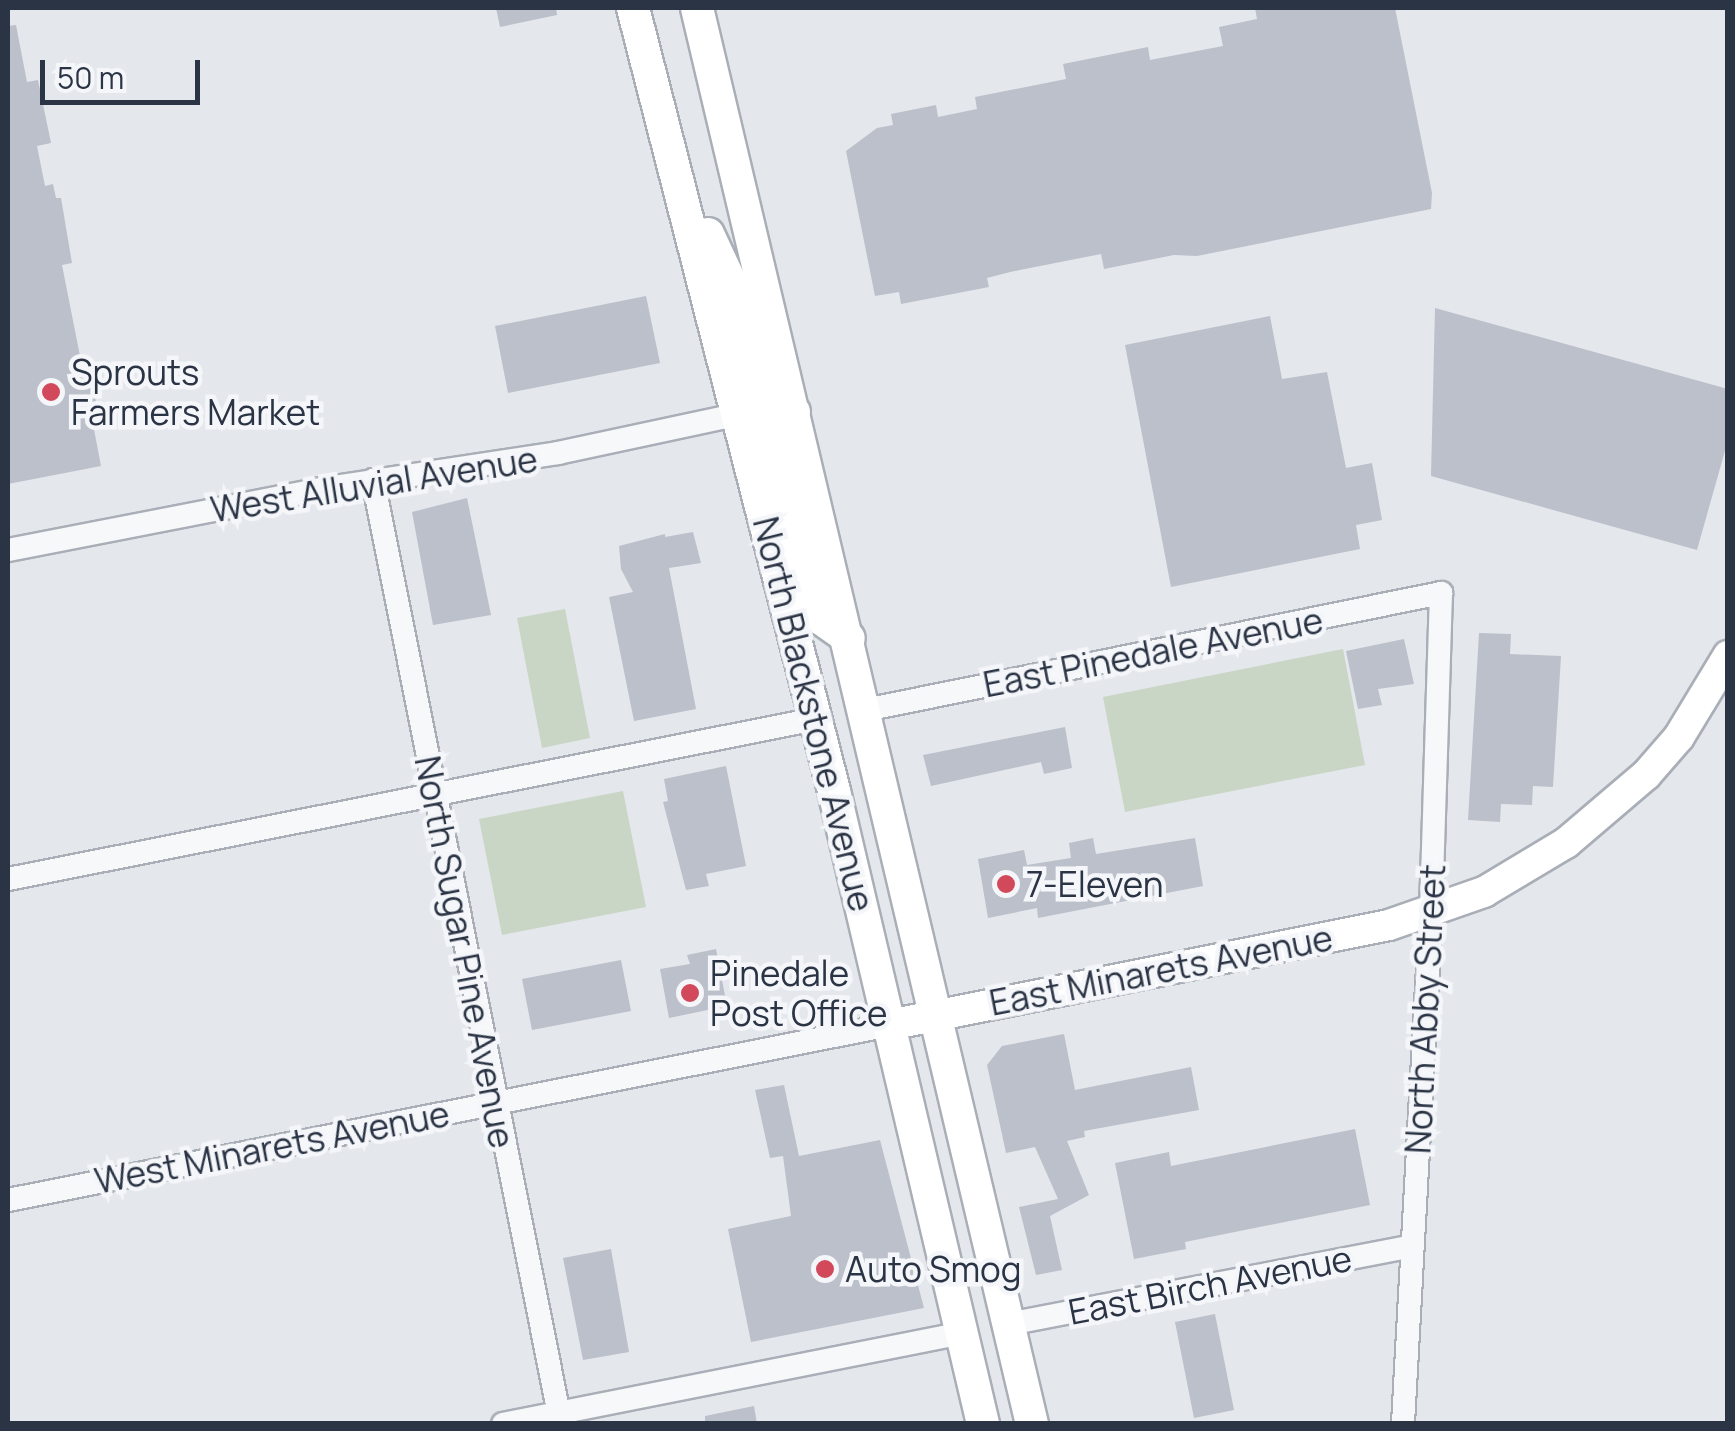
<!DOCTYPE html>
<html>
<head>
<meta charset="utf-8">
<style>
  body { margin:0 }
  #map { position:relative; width:1735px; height:1431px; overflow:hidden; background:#e4e7ec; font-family:Manrope,sans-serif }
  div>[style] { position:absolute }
  .green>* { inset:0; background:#c9d6c5 }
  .building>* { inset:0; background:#bbc0ca }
  .roads { filter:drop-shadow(2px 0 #a9aeb7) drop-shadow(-2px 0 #a9aeb7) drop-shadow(0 2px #a9aeb7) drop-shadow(0 -2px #a9aeb7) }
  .minor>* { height:22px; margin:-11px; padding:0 11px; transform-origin:11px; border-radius:11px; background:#f7f8fa }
  .secondary>* { height:30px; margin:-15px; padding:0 15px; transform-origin:15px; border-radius:15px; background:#fff }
  .primary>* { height:32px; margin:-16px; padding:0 16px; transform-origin:16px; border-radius:16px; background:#fff }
  .dots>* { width:28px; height:28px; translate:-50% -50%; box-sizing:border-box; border:5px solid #f4f6f9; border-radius:50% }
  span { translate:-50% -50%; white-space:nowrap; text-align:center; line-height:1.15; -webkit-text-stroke:9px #f4f6f9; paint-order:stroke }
  .poi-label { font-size:35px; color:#2b3445 }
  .left { translate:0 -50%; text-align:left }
  .street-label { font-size:35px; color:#2b3445 }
  .frame { position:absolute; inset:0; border:10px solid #2b3445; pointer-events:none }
  .scale { position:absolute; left:40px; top:60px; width:160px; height:45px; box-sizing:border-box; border:5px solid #2b3445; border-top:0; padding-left:12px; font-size:30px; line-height:35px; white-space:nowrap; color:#2b3445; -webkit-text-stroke:8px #f4f6f9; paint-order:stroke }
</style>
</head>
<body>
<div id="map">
  <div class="green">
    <div style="clip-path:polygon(565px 609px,590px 738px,542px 748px,517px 618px)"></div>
    <div style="clip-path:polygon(1343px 649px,1365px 765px,1125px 812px,1103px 697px)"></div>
    <div style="clip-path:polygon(623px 791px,646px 907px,502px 935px,479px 819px)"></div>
  </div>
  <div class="building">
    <div style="clip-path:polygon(496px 8px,556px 8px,557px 15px,500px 27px)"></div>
    <div style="clip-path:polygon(1255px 8px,1395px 8px,1432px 193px,1431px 209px,1197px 256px,1174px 255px,1104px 269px,1101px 254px,1010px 272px,987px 278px,989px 287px,901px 304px,899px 292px,875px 296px,846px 151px,877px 128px,893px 125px,891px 114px,936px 105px,938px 117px,977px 109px,975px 97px,1066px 79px,1063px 64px,1148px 47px,1150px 60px,1223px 46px,1219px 27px,1257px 19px)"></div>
    <div style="clip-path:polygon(16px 25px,27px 82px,38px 80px,51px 143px,37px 146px,45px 186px,53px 184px,56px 198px,61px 198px,72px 263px,62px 265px,82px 366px,89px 365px,99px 418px,92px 419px,101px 466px,8px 484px,8px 26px)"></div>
    <div style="clip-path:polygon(646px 296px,660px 363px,508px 393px,495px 326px)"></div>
    <div style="clip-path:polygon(1435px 308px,1728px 389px,1728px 440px,1697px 550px,1431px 476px)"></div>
    <div style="clip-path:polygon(1270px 316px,1282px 379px,1327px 372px,1346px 468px,1372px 463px,1382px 520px,1356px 525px,1360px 549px,1171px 587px,1125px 345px)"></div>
    <div style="clip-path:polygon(467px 498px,491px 615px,433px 625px,412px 512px)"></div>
    <div style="clip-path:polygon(693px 532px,701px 563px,669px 568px,696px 709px,634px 721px,609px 597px,633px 592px,621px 569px,619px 546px,665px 534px,665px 537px)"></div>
    <div style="clip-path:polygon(1479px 633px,1511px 634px,1510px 654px,1561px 656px,1553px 787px,1533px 786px,1532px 805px,1501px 804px,1500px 822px,1468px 820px)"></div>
    <div style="clip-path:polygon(1404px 639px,1414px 684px,1378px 689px,1382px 705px,1358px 709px,1346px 651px)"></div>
    <div style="clip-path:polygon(1065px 727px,1072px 768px,1044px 774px,1041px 762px,931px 786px,923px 755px)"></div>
    <div style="clip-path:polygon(726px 766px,746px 866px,706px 874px,709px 886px,686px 890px,663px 802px,668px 801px,664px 779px)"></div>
    <div style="clip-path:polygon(1093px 838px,1096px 854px,1195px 838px,1203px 886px,1038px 918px,1037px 908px,988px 918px,978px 859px,1024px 850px,1027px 865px,1071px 858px,1069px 843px)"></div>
    <div style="clip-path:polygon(716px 949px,727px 1006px,669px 1018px,660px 969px,690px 964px,687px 955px)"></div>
    <div style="clip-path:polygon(621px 960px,631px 1011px,532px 1030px,522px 979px)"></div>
    <div style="clip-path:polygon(1064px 1034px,1075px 1090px,1191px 1067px,1199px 1110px,1084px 1131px,1085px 1137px,1067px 1141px,1089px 1195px,1050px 1216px,1062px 1270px,1036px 1275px,1019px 1207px,1058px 1199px,1035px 1147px,1006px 1153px,987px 1065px,1002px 1046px)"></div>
    <div style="clip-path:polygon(784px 1085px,799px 1156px,880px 1140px,924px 1308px,751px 1342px,728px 1229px,791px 1216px,783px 1156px,770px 1158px,755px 1090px)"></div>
    <div style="clip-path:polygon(1355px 1129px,1370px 1205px,1185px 1242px,1186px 1249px,1134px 1259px,1115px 1163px,1169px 1152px,1171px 1166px)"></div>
    <div style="clip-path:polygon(611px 1249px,629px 1352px,583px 1360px,563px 1258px)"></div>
    <div style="clip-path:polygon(1215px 1314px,1234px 1410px,1194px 1418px,1175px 1322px)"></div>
    <div style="clip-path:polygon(754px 1406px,757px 1424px,705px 1424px,705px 1416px)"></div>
  </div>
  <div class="roads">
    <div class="minor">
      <div style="left:373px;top:480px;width:963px;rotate:78.74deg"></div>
      <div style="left:8px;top:550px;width:319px;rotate:-11deg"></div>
      <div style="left:321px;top:489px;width:240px;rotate:-8.6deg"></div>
      <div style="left:558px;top:453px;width:186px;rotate:-12.1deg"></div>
      <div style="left:865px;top:710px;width:588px;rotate:-11.48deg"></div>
      <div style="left:1441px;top:593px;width:320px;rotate:91.8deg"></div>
      <div style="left:1431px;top:913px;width:512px;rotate:93.14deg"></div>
      <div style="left:8px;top:879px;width:824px;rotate:-11.2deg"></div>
      <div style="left:8px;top:1200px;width:898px;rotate:-11.23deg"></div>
      <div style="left:1008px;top:1324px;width:412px;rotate:-10.9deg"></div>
      <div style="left:503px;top:1424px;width:468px;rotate:-11.2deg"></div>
    </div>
    <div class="secondary">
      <div style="left:889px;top:1025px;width:510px;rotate:-11.31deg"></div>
      <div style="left:1389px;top:925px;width:101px;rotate:-19.2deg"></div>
      <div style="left:1484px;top:892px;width:96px;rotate:-30.9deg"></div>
      <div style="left:1566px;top:843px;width:105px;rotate:-40.4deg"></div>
      <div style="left:1646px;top:775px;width:50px;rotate:-49deg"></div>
      <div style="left:1679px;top:737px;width:95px;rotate:-58.8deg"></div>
    </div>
    <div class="primary">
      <div style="left:633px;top:8px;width:808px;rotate:75.6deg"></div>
      <div style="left:834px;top:791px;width:650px;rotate:76.75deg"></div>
      <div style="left:697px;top:8px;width:1455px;rotate:76.69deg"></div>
      <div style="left:708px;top:234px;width:50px;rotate:65deg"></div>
      <div style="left:729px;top:279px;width:129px;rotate:74.2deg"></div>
      <div style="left:764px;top:403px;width:11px;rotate:49deg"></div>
      <div style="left:771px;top:411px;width:23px;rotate:2deg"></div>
      <div style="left:740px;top:414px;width:35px;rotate:31deg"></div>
      <div style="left:770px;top:432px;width:193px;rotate:75deg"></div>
      <div style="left:820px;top:618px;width:35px;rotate:35deg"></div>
    </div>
  </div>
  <div class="dots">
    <div style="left:51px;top:392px;background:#d1495b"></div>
    <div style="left:1006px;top:884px;background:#d1495b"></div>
    <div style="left:690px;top:993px;background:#d1495b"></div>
    <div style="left:825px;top:1269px;background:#d1495b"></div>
  </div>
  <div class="poi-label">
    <span class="left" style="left:71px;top:392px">Sprouts<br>Farmers Market</span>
    <span class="left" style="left:1026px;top:884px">7-Eleven</span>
    <span class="left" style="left:710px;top:993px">Pinedale<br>Post Office</span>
    <span class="left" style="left:845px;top:1269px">Auto Smog</span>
  </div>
  <div class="street-label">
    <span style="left:374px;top:484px;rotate:-9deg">West Alluvial Avenue</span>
    <span style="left:1153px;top:652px;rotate:-11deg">East Pinedale Avenue</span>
    <span style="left:814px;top:714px;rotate:76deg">North Blackstone Avenue</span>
    <span style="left:465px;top:952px;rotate:79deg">North Sugar Pine Avenue</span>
    <span style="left:1161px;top:970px;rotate:-11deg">East Minarets Avenue</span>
    <span style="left:1425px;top:1009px;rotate:-87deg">North Abby Street</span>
    <span style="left:272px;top:1147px;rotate:-11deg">West Minarets Avenue</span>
    <span style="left:1210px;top:1285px;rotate:-11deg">East Birch Avenue</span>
  </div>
  <div class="frame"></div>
  <div class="scale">50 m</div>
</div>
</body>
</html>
